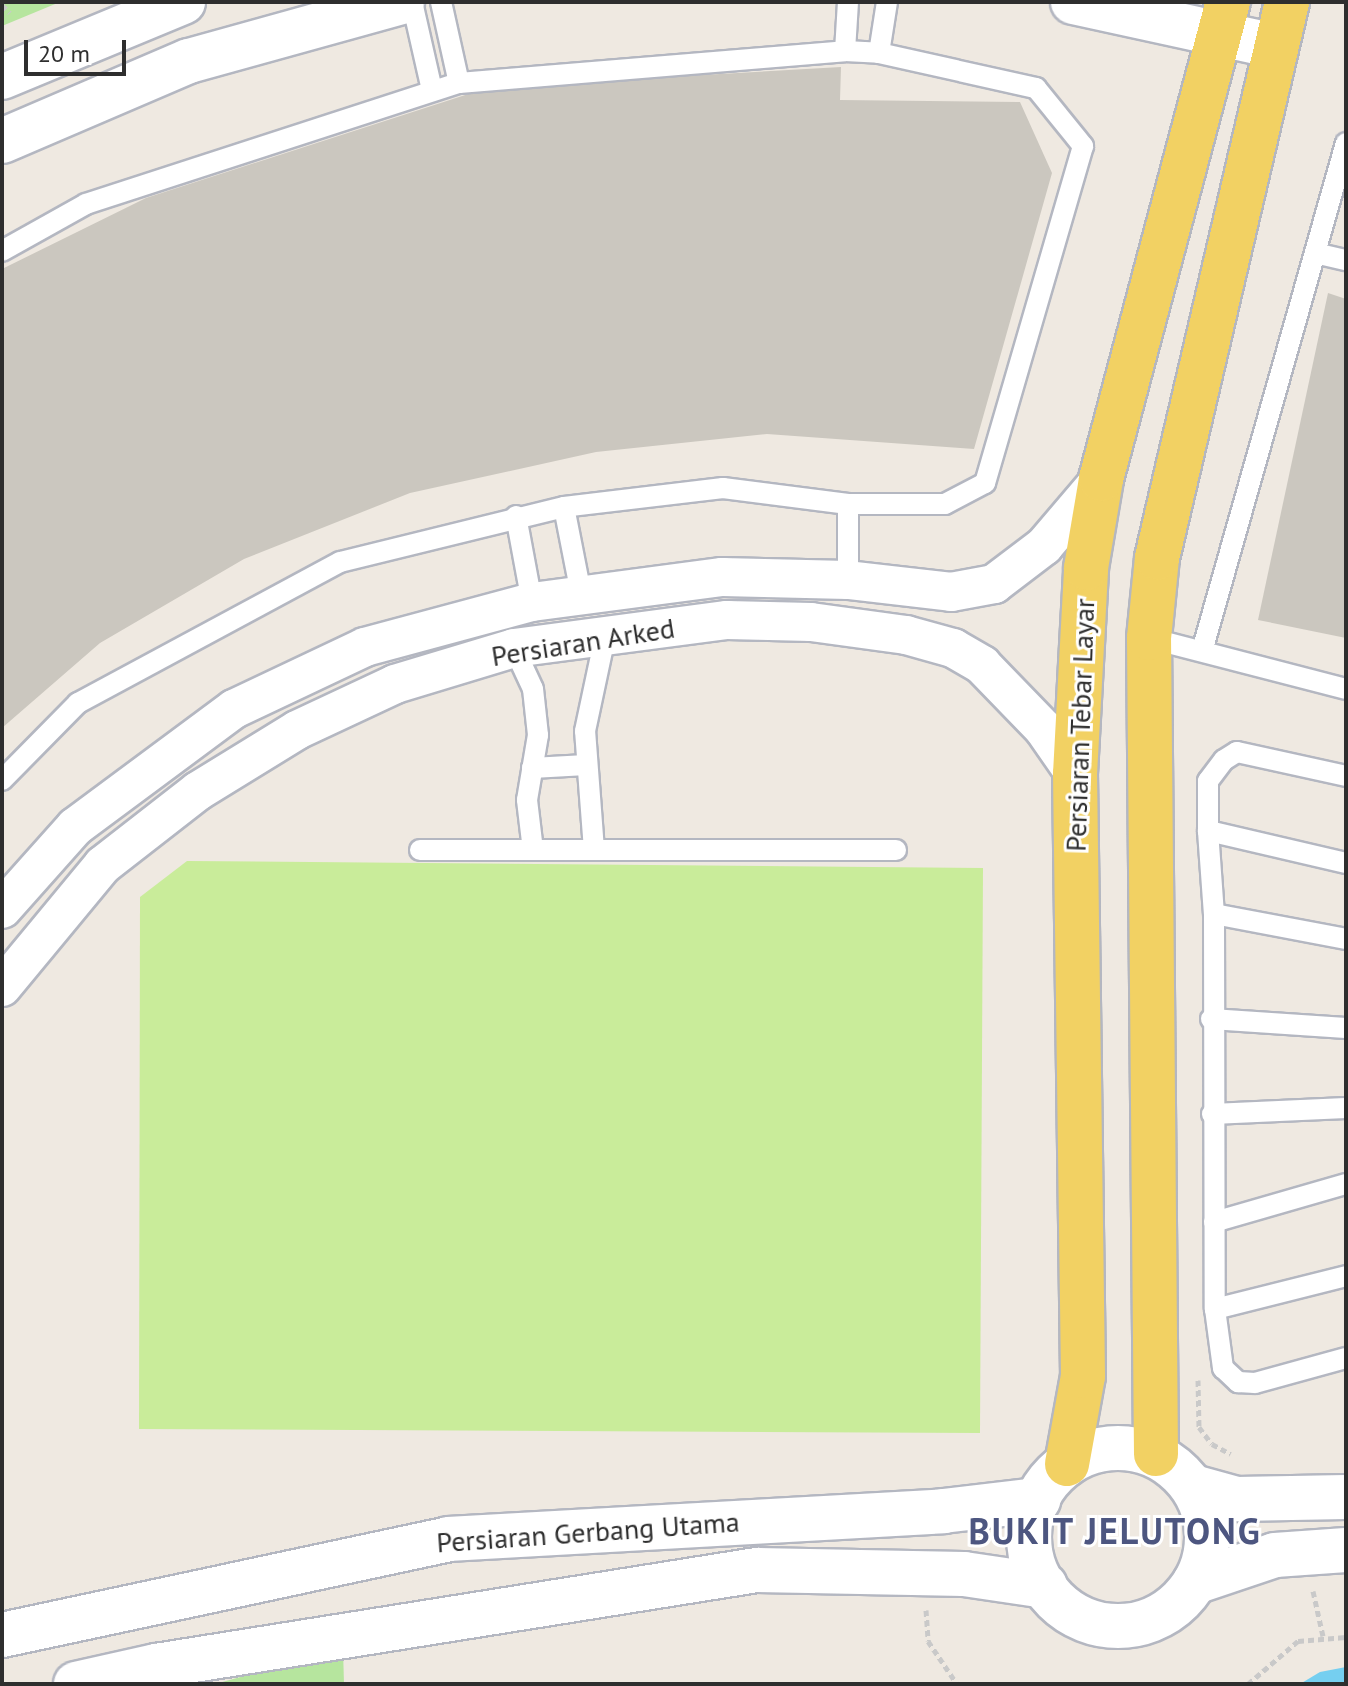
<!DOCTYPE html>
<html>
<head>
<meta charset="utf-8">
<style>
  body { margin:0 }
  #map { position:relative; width:1348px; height:1686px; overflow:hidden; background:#efe9e1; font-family:"PT Sans",sans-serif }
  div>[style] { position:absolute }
  .green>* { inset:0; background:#b6e59e }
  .pitch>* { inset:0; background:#c9ec9a }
  .water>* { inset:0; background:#75cff0 }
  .building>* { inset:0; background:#cbc7bf }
  .path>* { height:5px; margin-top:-2.5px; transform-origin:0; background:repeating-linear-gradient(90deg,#c9c9c9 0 6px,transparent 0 10px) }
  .roads { filter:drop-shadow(2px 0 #b4b7c1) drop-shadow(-2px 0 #b4b7c1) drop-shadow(0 2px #b4b7c1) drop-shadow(0 -2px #b4b7c1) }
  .service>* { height:20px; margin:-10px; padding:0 10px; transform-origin:10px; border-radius:10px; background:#fff }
  .minor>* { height:38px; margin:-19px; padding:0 19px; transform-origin:19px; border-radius:19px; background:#fff }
  .tertiary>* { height:44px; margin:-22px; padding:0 22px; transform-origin:22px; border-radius:22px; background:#fff }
  .secondary>* { height:44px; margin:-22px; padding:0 22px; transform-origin:22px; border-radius:22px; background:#fff }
  .secondary>.ring { margin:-22px; padding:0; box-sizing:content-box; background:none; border:44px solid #fff; border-radius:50% }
  .primary>* { height:44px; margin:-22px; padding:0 22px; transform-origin:22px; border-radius:22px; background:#f2d163 }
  span { translate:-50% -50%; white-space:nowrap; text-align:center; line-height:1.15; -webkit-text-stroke:6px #fff; paint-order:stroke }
  .street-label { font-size:28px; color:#2e2e2e }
  .district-label { font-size:36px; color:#4d5680; font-weight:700; letter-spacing:2px }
  .frame { position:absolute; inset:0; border:4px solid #2e2e2e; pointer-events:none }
  .scale { position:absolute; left:24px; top:40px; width:102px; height:36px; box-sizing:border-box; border:4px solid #2e2e2e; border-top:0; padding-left:10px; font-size:24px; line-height:28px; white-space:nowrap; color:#2e2e2e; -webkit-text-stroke:6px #fff; paint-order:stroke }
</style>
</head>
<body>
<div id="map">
  <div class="green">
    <div style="clip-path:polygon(2px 2px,60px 2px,2px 26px)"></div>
    <div style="clip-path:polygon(343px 1649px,344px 1684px,215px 1684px)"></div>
  </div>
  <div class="pitch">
    <div style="clip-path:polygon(187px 861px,983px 868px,980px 1433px,139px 1429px,140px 897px)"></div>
  </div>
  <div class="water">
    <div style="clip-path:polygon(1346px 1667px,1346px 1684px,1300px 1684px,1320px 1672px)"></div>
  </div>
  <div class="building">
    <div style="clip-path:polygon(841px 67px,840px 100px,1020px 102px,1052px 173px,974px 449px,767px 434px,596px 452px,410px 493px,244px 559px,100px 643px,2px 728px,2px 269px,146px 198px,490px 87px)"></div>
    <div style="clip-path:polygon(1328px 293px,1346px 299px,1346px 638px,1258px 620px)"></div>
  </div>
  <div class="path">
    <div style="left:2px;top:5px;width:11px;rotate:45deg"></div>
    <div style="left:1198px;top:1380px;width:47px;rotate:88.8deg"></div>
    <div style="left:1199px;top:1427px;width:21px;rotate:53deg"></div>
    <div style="left:1212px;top:1444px;width:21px;rotate:28deg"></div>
    <div style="left:1313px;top:1591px;width:46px;rotate:77.5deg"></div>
    <div style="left:926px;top:1610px;width:31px;rotate:86deg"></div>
    <div style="left:928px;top:1641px;width:52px;rotate:56deg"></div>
    <div style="left:1248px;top:1684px;width:66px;rotate:-40.7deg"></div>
    <div style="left:1298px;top:1641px;width:48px;rotate:-4.8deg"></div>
  </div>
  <div class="roads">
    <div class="service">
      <div style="left:412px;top:2px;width:90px;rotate:77.2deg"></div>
      <div style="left:441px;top:2px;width:83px;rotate:77.5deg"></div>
      <div style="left:845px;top:51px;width:49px;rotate:-86.5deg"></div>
      <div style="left:879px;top:53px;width:52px;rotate:-81.1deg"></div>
      <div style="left:2px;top:251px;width:96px;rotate:-29.2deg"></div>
      <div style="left:86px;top:204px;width:392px;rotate:-18deg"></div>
      <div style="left:459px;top:83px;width:387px;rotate:-4.7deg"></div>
      <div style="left:845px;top:51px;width:34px;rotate:3deg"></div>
      <div style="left:879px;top:53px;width:161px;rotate:12.6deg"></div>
      <div style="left:1036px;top:88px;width:75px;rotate:51deg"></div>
      <div style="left:1083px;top:146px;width:351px;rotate:106.2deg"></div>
      <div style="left:985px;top:483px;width:45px;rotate:152.3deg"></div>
      <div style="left:945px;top:504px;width:97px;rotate:180deg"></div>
      <div style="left:848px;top:504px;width:126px;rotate:-172.7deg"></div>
      <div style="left:723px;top:488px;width:160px;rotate:173.2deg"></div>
      <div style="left:564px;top:507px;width:231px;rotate:166.2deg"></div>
      <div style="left:340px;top:562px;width:298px;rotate:151.7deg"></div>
      <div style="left:78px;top:703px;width:108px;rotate:134.6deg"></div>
      <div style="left:1315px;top:253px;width:32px;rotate:13deg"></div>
      <div style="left:848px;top:504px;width:76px;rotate:90deg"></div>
      <div style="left:564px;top:507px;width:89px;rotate:78.9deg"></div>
      <div style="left:516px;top:516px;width:87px;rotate:79.5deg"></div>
      <div style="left:1149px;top:638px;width:203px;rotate:14.5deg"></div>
      <div style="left:514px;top:648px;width:45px;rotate:65.1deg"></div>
      <div style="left:533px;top:689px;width:46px;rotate:83.8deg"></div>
      <div style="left:538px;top:735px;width:66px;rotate:99.6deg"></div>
      <div style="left:527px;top:800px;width:50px;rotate:83.2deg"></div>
      <div style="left:1202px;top:651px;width:528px;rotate:-74.17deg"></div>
      <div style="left:532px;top:768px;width:54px;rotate:-3.2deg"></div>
      <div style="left:1208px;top:831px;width:50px;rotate:-90deg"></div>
      <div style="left:1208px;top:781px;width:26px;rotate:-53deg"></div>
      <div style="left:1224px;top:760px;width:15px;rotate:-32deg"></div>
      <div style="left:1237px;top:752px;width:112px;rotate:12.4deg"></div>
      <div style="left:420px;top:850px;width:476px"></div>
      <div style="left:594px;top:850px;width:119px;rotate:-94.3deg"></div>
      <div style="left:585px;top:731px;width:101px;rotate:-78deg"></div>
      <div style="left:1346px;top:863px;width:142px;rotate:-166.9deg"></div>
      <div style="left:1208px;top:831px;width:83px;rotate:85.9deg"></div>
      <div style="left:1214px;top:914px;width:395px;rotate:89.9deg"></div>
      <div style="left:1215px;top:1309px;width:60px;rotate:82.3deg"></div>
      <div style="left:1223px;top:1368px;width:21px;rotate:43deg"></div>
      <div style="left:1238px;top:1382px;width:17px;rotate:3deg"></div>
      <div style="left:1255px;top:1383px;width:94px;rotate:-15.4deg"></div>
      <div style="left:1214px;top:914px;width:134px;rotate:10.7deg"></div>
      <div style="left:1211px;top:1019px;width:135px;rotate:3.8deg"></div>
      <div style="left:1212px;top:1114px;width:134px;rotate:-2.6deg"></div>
      <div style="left:1214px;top:1222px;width:137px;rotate:-16.1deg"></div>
      <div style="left:1215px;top:1309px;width:135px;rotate:-14.1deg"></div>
    </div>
    <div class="minor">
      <div style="left:2px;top:909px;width:110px;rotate:-48.3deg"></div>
      <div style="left:75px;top:827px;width:198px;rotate:-36.6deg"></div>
      <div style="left:234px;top:709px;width:145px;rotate:-25.3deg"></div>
      <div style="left:365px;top:647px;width:173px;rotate:-15.1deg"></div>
      <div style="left:532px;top:602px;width:192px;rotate:-7.5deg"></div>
      <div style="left:722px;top:577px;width:126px;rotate:1.4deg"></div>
      <div style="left:848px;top:580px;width:104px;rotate:6.6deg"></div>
      <div style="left:951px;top:592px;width:44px;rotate:-10.5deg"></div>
      <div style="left:994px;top:584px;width:63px;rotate:-37.2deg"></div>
      <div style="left:1044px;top:546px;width:88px;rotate:-49.6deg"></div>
      <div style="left:2px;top:987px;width:158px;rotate:-50.4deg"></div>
      <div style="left:103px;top:865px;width:120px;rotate:-37.9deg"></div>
      <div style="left:198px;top:791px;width:116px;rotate:-31.6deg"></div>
      <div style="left:297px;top:730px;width:108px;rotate:-25.1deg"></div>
      <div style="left:395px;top:684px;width:124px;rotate:-16.8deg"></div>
      <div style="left:514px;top:648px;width:215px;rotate:-7.5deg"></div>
      <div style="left:727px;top:620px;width:84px;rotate:1.4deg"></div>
      <div style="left:811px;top:622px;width:96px;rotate:7.8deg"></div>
      <div style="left:906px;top:635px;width:49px;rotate:15.5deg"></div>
      <div style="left:953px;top:648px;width:34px;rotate:30deg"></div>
      <div style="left:982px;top:665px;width:88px;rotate:45.9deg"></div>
      <div style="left:1043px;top:728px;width:56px;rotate:55.2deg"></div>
    </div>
    <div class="tertiary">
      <div style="left:1073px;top:2px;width:206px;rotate:12.3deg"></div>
      <div style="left:2px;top:77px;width:196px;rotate:-22.5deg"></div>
      <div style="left:2px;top:141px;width:203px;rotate:-23.2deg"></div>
      <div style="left:189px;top:61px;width:221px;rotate:-15.5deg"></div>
    </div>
    <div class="secondary">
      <div class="ring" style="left:1029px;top:1448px;width:134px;height:134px"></div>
      <div style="left:1193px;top:1487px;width:46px;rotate:15.3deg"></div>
      <div style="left:1237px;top:1499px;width:109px;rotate:-1.1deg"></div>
      <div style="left:1195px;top:1582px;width:84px;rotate:-18.6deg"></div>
      <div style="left:1275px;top:1555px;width:71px;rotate:-4deg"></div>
      <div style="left:2px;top:1635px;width:456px;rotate:-12.1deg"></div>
      <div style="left:448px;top:1539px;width:496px;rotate:-3.2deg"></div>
      <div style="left:943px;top:1511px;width:96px;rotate:-6.6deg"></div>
      <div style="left:76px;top:1684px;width:82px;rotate:-12.7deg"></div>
      <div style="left:156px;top:1666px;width:609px;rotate:-9.08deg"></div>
      <div style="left:757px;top:1570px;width:207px;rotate:1.1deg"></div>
      <div style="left:964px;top:1574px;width:82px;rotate:8.4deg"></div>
    </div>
    <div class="primary">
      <div style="left:1156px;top:1454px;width:816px;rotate:-90.49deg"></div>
      <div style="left:1149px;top:638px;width:80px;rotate:-84.3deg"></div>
      <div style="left:1157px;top:558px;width:571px;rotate:-76.84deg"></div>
      <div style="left:1067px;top:1464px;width:89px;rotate:-79.7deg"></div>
      <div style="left:1083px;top:1376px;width:602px;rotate:-90.76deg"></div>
      <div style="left:1075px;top:774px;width:206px;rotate:-86.9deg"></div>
      <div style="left:1086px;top:568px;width:90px;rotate:-80.4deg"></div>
      <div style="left:1101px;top:479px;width:494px;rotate:-75.1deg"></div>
    </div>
  </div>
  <div class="street-label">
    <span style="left:583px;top:642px;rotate:-9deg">Persiaran Arked</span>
    <span style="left:1080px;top:725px;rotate:-88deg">Persiaran Tebar Layar</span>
    <span style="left:588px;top:1532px;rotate:-4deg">Persiaran Gerbang Utama</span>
  </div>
  <div class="district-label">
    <span style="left:1115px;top:1531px">BUKIT JELUTONG</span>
  </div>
  <div class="frame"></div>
  <div class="scale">20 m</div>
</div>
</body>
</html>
